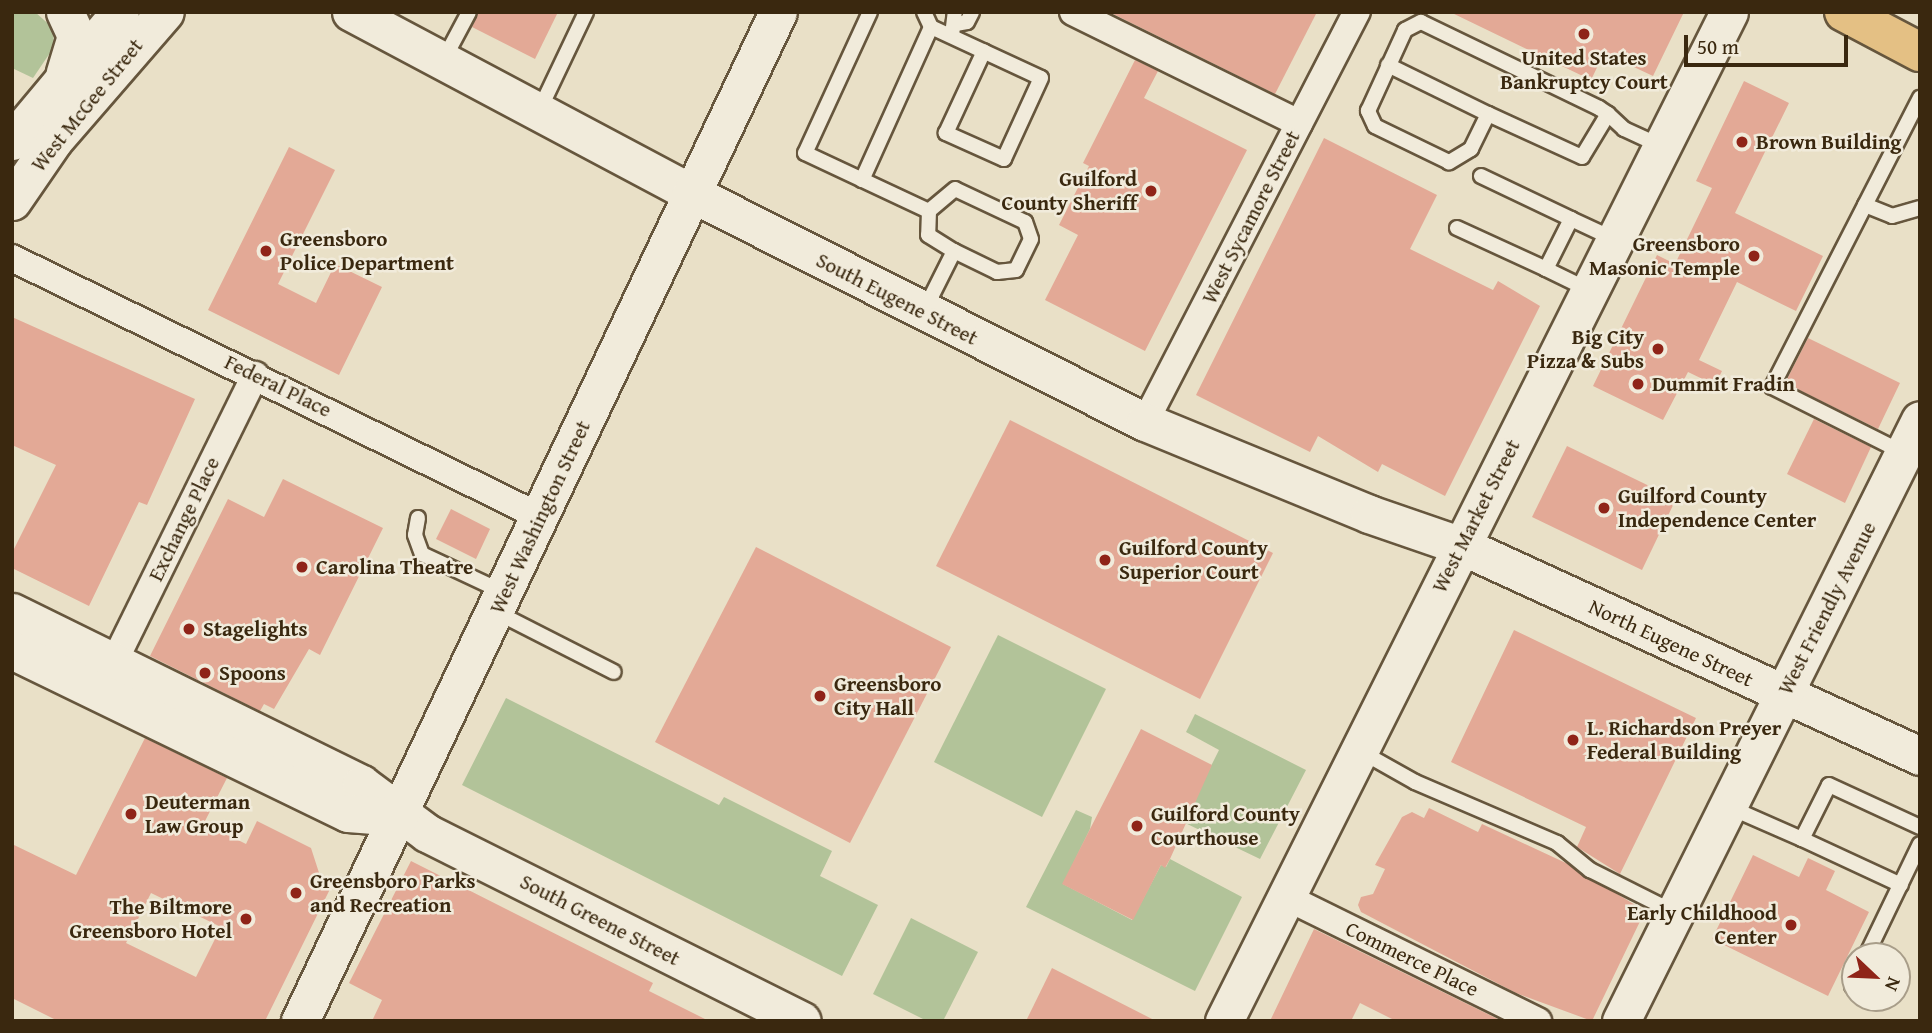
<!DOCTYPE html>
<html>
<head>
<meta charset="utf-8">
<style>
  body { margin:0 }
  #map { position:relative; width:1932px; height:1033px; overflow:hidden; background:#e9e0c7; font-family:"Gentium Book Plus",serif }
  div>[style] { position:absolute }
  .green>* { inset:0; background:#b2c399 }
  .building>* { inset:0; background:#e3a996 }
  .roads { filter:drop-shadow(2px 0 #66563d) drop-shadow(-2px 0 #66563d) drop-shadow(0 2px #66563d) drop-shadow(0 -2px #66563d) }
  .lane>* { height:14px; margin:-7px; padding:0 7px; transform-origin:7px; border-radius:7px; background:#f1ebdb }
  .street>* { height:26px; margin:-13px; padding:0 13px; transform-origin:13px; border-radius:13px; background:#f1ebdb }
  .secondary>* { height:37px; margin:-18.5px; padding:0 18.5px; transform-origin:18.5px; border-radius:18.5px; background:#f1ebdb }
  .primary>* { height:38px; margin:-19px; padding:0 19px; transform-origin:19px; border-radius:19px; background:#e4c084 }
  .dots>* { width:19px; height:19px; translate:-50% -50%; box-sizing:border-box; border:4px solid #f1ebdb; border-radius:50% }
  span { translate:-50% -50%; white-space:nowrap; text-align:center; line-height:1.15; -webkit-text-stroke:5px #f1ebdb; paint-order:stroke }
  .poi-label { font-size:21px; color:#3a280f; font-weight:700 }
  .left { translate:0 -50%; text-align:left }
  .right { translate:-100% -50%; text-align:right }
  .street-label { font-size:21px; color:#3a280f }
  .frame { position:absolute; inset:0; border:14px solid #3a280f; pointer-events:none }
  .north { position:absolute; left:1841px; top:942px; width:70px; height:70px; box-sizing:border-box; background:#f1ebdb; border:2px solid #a89d89; border-radius:50%; rotate:113deg; font-size:19px; font-weight:700; line-height:28px; text-align:center; color:#3a280f }
  .north::after { content:''; display:block; margin:auto; width:24px; height:32px; background:#8f2418; clip-path:polygon(50% 0,100% 100%,50% 72%,0 100%) }
  .scale { position:absolute; left:1684px; top:35px; width:164px; height:32px; box-sizing:border-box; border:4px solid #3a280f; border-top:0; padding-left:9px; font-size:21px; line-height:24px; white-space:nowrap; color:#3a280f; -webkit-text-stroke:5px #f1ebdb; paint-order:stroke }
</style>
</head>
<body>
<div id="map">
  <div class="green">
    <div style="clip-path:polygon(12px 12px,35px 12px,53px 28px,54px 47px,33px 78px,12px 68px)"></div>
    <div style="clip-path:polygon(998px 635px,1106px 689px,1042px 817px,934px 762px)"></div>
    <div style="clip-path:polygon(506px 698px,719px 805px,724px 797px,832px 851px,820px 876px,878px 905px,842px 976px,462px 785px)"></div>
    <div style="clip-path:polygon(1195px 714px,1306px 770px,1260px 859px,1183px 822px,1219px 750px,1186px 732px)"></div>
    <div style="clip-path:polygon(1076px 810px,1092px 817px,1090px 829px,1063px 884px,1132px 920px,1161px 865px,1166px 867px,1170px 859px,1242px 897px,1195px 991px,1026px 907px)"></div>
    <div style="clip-path:polygon(911px 918px,978px 952px,943px 1021px,927px 1021px,873px 994px)"></div>
  </div>
  <div class="building">
    <div style="clip-path:polygon(479px 12px,558px 12px,535px 59px,472px 27px)"></div>
    <div style="clip-path:polygon(1109px 12px,1317px 12px,1275px 94px)"></div>
    <div style="clip-path:polygon(1450px 12px,1684px 12px,1653px 76px,1604px 53px,1591px 80px)"></div>
    <div style="clip-path:polygon(1135px 60px,1158px 71px,1144px 98px,1247px 150px,1145px 351px,1045px 300px,1078px 235px,1059px 225px,1089px 166px,1083px 163px)"></div>
    <div style="clip-path:polygon(1744px 81px,1789px 103px,1735px 213px,1823px 256px,1796px 311px,1737px 282px,1699px 360px,1722px 371px,1715px 385px,1688px 372px,1663px 420px,1593px 386px,1657px 255px,1675px 264px,1712px 188px,1696px 181px)"></div>
    <div style="clip-path:polygon(1324px 138px,1437px 195px,1410px 249px,1493px 290px,1498px 281px,1540px 306px,1445px 496px,1382px 464px,1378px 472px,1318px 436px,1310px 452px,1196px 395px)"></div>
    <div style="clip-path:polygon(289px 147px,335px 170px,278px 284px,316px 303px,335px 264px,382px 287px,339px 375px,208px 310px)"></div>
    <div style="clip-path:polygon(12px 317px,195px 399px,147px 505px,139px 502px,89px 606px,12px 568px,12px 553px,56px 465px,12px 445px)"></div>
    <div style="clip-path:polygon(1808px 338px,1900px 383px,1878px 429px,1785px 383px)"></div>
    <div style="clip-path:polygon(1814px 419px,1871px 447px,1845px 503px,1787px 474px)"></div>
    <div style="clip-path:polygon(1010px 420px,1273px 553px,1200px 699px,936px 566px)"></div>
    <div style="clip-path:polygon(1567px 446px,1676px 499px,1642px 570px,1532px 517px)"></div>
    <div style="clip-path:polygon(283px 479px,383px 528px,320px 655px,309px 649px,274px 709px,264px 704px,260px 711px,150px 656px,228px 499px,264px 517px)"></div>
    <div style="clip-path:polygon(451px 509px,490px 529px,476px 559px,436px 539px)"></div>
    <div style="clip-path:polygon(756px 547px,951px 647px,850px 843px,655px 742px)"></div>
    <div style="clip-path:polygon(1514px 630px,1696px 718px,1620px 874px,1577px 847px,1586px 827px,1451px 762px)"></div>
    <div style="clip-path:polygon(1141px 729px,1212px 765px,1170px 859px,1165px 868px,1161px 865px,1133px 920px,1062px 884px)"></div>
    <div style="clip-path:polygon(evenodd,145px 738px,227px 778px,204px 823px,246px 844px,257px 821px,311px 848px,322px 882px,331px 887px,265px 1021px,58px 1021px,12px 998px,12px 844px,76px 875px,145px 738px,151px 893px,221px 927px,196px 977px,126px 943px,151px 893px)"></div>
    <div style="clip-path:polygon(1429px 808px,1478px 832px,1482px 824px,1568px 864px,1645px 911px,1592px 1021px,1516px 993px,1361px 912px,1358px 905px,1361px 897px,1373px 894px,1385px 869px,1375px 865px,1402px 817px,1412px 812px,1424px 818px)"></div>
    <div style="clip-path:polygon(1753px 855px,1799px 877px,1808px 858px,1835px 871px,1826px 890px,1869px 912px,1828px 996px,1712px 939px)"></div>
    <div style="clip-path:polygon(411px 861px,653px 983px,649px 991px,709px 1021px,372px 1021px,382px 1000px,349px 983px)"></div>
    <div style="clip-path:polygon(1314px 929px,1502px 1021px,1396px 1021px,1360px 1003px,1351px 1021px,1270px 1021px)"></div>
    <div style="clip-path:polygon(1052px 968px,1156px 1021px,1026px 1021px)"></div>
  </div>
  <div class="roads">
    <div class="lane">
      <div style="left:870px;top:12px;width:155px;rotate:114.7deg"></div>
      <div style="left:805px;top:153px;width:137px;rotate:25.1deg"></div>
      <div style="left:924px;top:12px;width:17px;rotate:65deg"></div>
      <div style="left:931px;top:27px;width:121px;rotate:24.9deg"></div>
      <div style="left:1041px;top:78px;width:89px;rotate:114.6deg"></div>
      <div style="left:1004px;top:159px;width:64px;rotate:-155.9deg"></div>
      <div style="left:946px;top:133px;width:90px;rotate:-65.1deg"></div>
      <div style="left:957px;top:24px;width:10px;rotate:-11deg"></div>
      <div style="left:967px;top:22px;width:11px;rotate:-63deg"></div>
      <div style="left:952px;top:35px;width:23px;rotate:-83deg"></div>
      <div style="left:443px;top:61px;width:55px;rotate:-62deg"></div>
      <div style="left:1388px;top:65px;width:111px;rotate:26.1deg"></div>
      <div style="left:539px;top:111px;width:110px;rotate:-64.6deg"></div>
      <div style="left:1608px;top:114px;width:50px;rotate:121.2deg"></div>
      <div style="left:1582px;top:157px;width:103px;rotate:-155.4deg"></div>
      <div style="left:1488px;top:114px;width:39px;rotate:116deg"></div>
      <div style="left:1471px;top:149px;width:26px;rotate:149deg"></div>
      <div style="left:1449px;top:162px;width:82px;rotate:-154.1deg"></div>
      <div style="left:1375px;top:126px;width:17px;rotate:-115deg"></div>
      <div style="left:1368px;top:111px;width:89px;rotate:-65.4deg"></div>
      <div style="left:1405px;top:30px;width:18px;rotate:-27deg"></div>
      <div style="left:1421px;top:22px;width:198px;rotate:25.8deg"></div>
      <div style="left:1599px;top:108px;width:11px;rotate:34deg"></div>
      <div style="left:1608px;top:114px;width:22px;rotate:43deg"></div>
      <div style="left:1624px;top:129px;width:41px;rotate:24.7deg"></div>
      <div style="left:1481px;top:176px;width:100px;rotate:25.5deg"></div>
      <div style="left:862px;top:180px;width:168px;rotate:-65.7deg"></div>
      <div style="left:1865px;top:205px;width:29px;rotate:22deg"></div>
      <div style="left:1892px;top:216px;width:29px;rotate:-16deg"></div>
      <div style="left:1457px;top:228px;width:98px;rotate:24.7deg"></div>
      <div style="left:1589px;top:290px;width:48px;rotate:-154deg"></div>
      <div style="left:1546px;top:269px;width:56px;rotate:-63.4deg"></div>
      <div style="left:1571px;top:219px;width:47px;rotate:24.9deg"></div>
      <div style="left:924px;top:311px;width:67px;rotate:-63.4deg"></div>
      <div style="left:954px;top:251px;width:48px;rotate:26deg"></div>
      <div style="left:997px;top:272px;width:19px;rotate:-6deg"></div>
      <div style="left:1016px;top:270px;width:34px;rotate:-64deg"></div>
      <div style="left:1031px;top:239px;width:18px;rotate:-109deg"></div>
      <div style="left:1025px;top:222px;width:77px;rotate:-154.8deg"></div>
      <div style="left:955px;top:189px;width:34px;rotate:140deg"></div>
      <div style="left:929px;top:211px;width:24px;rotate:92deg"></div>
      <div style="left:928px;top:235px;width:31px;rotate:32deg"></div>
      <div style="left:1902px;top:452px;width:145px;rotate:-153.4deg"></div>
      <div style="left:1772px;top:387px;width:325px;rotate:-62.9deg"></div>
      <div style="left:418px;top:518px;width:17px;rotate:100deg"></div>
      <div style="left:415px;top:535px;width:20px;rotate:70deg"></div>
      <div style="left:422px;top:554px;width:87px;rotate:25.1deg"></div>
      <div style="left:496px;top:612px;width:132px;rotate:27deg"></div>
      <div style="left:1360px;top:751px;width:63px;rotate:29.4deg"></div>
      <div style="left:1415px;top:782px;width:155px;rotate:23.2deg"></div>
      <div style="left:1557px;top:843px;width:43px;rotate:39.3deg"></div>
      <div style="left:1590px;top:870px;width:94px;rotate:26.6deg"></div>
      <div style="left:1729px;top:807px;width:80px;rotate:23.7deg"></div>
      <div style="left:1802px;top:839px;width:60px;rotate:-63.4deg"></div>
      <div style="left:1829px;top:785px;width:100px;rotate:24.8deg"></div>
      <div style="left:1802px;top:839px;width:109px;rotate:24.9deg"></div>
      <div style="left:1866px;top:956px;width:124px;rotate:-64.3deg"></div>
      <div style="left:1852px;top:986px;width:8px;rotate:-67deg"></div>
    </div>
    <div class="street">
      <div style="left:1073px;top:12px;width:252px;rotate:26.2deg"></div>
      <div style="left:12px;top:258px;width:589px;rotate:26.09deg"></div>
      <div style="left:1145px;top:422px;width:462px;rotate:-62.7deg"></div>
      <div style="left:114px;top:662px;width:320px;rotate:-63.8deg"></div>
      <div style="left:1286px;top:897px;width:281px;rotate:26.2deg"></div>
    </div>
    <div class="secondary">
      <div style="left:65px;top:12px;width:26px;rotate:65deg"></div>
      <div style="left:76px;top:36px;width:39px;rotate:107deg"></div>
      <div style="left:351px;top:12px;width:385px;rotate:28deg"></div>
      <div style="left:691px;top:193px;width:508px;rotate:26.77deg"></div>
      <div style="left:1145px;top:422px;width:242px;rotate:22.3deg"></div>
      <div style="left:1369px;top:514px;width:98px;rotate:19deg"></div>
      <div style="left:1462px;top:546px;width:504px;rotate:24.63deg"></div>
      <div style="left:12px;top:141px;width:168px;rotate:-50.1deg"></div>
      <div style="left:12px;top:201px;width:74px;rotate:-55.5deg"></div>
      <div style="left:54px;top:140px;width:169px;rotate:-49.1deg"></div>
      <div style="left:12px;top:612px;width:389px;rotate:26.2deg"></div>
      <div style="left:361px;top:784px;width:82px;rotate:36.6deg"></div>
      <div style="left:427px;top:833px;width:419px;rotate:26.6deg"></div>
      <div style="left:12px;top:650px;width:373px;rotate:25.9deg"></div>
      <div style="left:348px;top:813px;width:51px;rotate:4.5deg"></div>
      <div style="left:300px;top:1021px;width:1116px;rotate:-64.65deg"></div>
      <div style="left:1224px;top:1021px;width:1128px;rotate:-63.41deg"></div>
      <div style="left:1621px;top:1021px;width:671px;rotate:-63.55deg"></div>
    </div>
    <div class="primary">
      <div style="left:1844px;top:12px;width:86px;rotate:27.8deg"></div>
    </div>
  </div>
  <div class="dots">
    <div style="left:1584px;top:34px;background:#8f2418"></div>
    <div style="left:1742px;top:142px;background:#8f2418"></div>
    <div style="left:1151px;top:191px;background:#8f2418"></div>
    <div style="left:266px;top:251px;background:#8f2418"></div>
    <div style="left:1754px;top:256px;background:#8f2418"></div>
    <div style="left:1658px;top:349px;background:#8f2418"></div>
    <div style="left:1638px;top:384px;background:#8f2418"></div>
    <div style="left:1604px;top:508px;background:#8f2418"></div>
    <div style="left:1105px;top:560px;background:#8f2418"></div>
    <div style="left:302px;top:567px;background:#8f2418"></div>
    <div style="left:189px;top:629px;background:#8f2418"></div>
    <div style="left:205px;top:673px;background:#8f2418"></div>
    <div style="left:820px;top:696px;background:#8f2418"></div>
    <div style="left:1573px;top:740px;background:#8f2418"></div>
    <div style="left:131px;top:814px;background:#8f2418"></div>
    <div style="left:1137px;top:826px;background:#8f2418"></div>
    <div style="left:296px;top:893px;background:#8f2418"></div>
    <div style="left:246px;top:919px;background:#8f2418"></div>
    <div style="left:1791px;top:925px;background:#8f2418"></div>
  </div>
  <div class="poi-label">
    <span style="left:1584px;top:70px">United States<br>Bankruptcy Court</span>
    <span class="left" style="left:1756px;top:142px">Brown Building</span>
    <span class="right" style="left:1137px;top:191px">Guilford<br>County Sheriff</span>
    <span class="left" style="left:280px;top:251px">Greensboro<br>Police Department</span>
    <span class="right" style="left:1740px;top:256px">Greensboro<br>Masonic Temple</span>
    <span class="right" style="left:1644px;top:349px">Big City<br>Pizza &amp; Subs</span>
    <span class="left" style="left:1652px;top:384px">Dummit Fradin</span>
    <span class="left" style="left:1618px;top:508px">Guilford County<br>Independence Center</span>
    <span class="left" style="left:1119px;top:560px">Guilford County<br>Superior Court</span>
    <span class="left" style="left:316px;top:567px">Carolina Theatre</span>
    <span class="left" style="left:203px;top:629px">Stagelights</span>
    <span class="left" style="left:219px;top:673px">Spoons</span>
    <span class="left" style="left:834px;top:696px">Greensboro<br>City Hall</span>
    <span class="left" style="left:1587px;top:740px">L. Richardson Preyer<br>Federal Building</span>
    <span class="left" style="left:145px;top:814px">Deuterman<br>Law Group</span>
    <span class="left" style="left:1151px;top:826px">Guilford County<br>Courthouse</span>
    <span class="left" style="left:310px;top:893px">Greensboro Parks<br>and Recreation</span>
    <span class="right" style="left:232px;top:919px">The Biltmore<br>Greensboro Hotel</span>
    <span class="right" style="left:1777px;top:925px">Early Childhood<br>Center</span>
  </div>
  <div class="street-label">
    <span style="left:87px;top:105px;rotate:-51deg">West McGee Street</span>
    <span style="left:1251px;top:217px;rotate:-63deg">West Sycamore Street</span>
    <span style="left:897px;top:299px;rotate:27deg">South Eugene Street</span>
    <span style="left:278px;top:386px;rotate:26deg">Federal Place</span>
    <span style="left:1476px;top:516px;rotate:-63deg">West Market Street</span>
    <span style="left:540px;top:517px;rotate:-65deg">West Washington Street</span>
    <span style="left:184px;top:519px;rotate:-64deg">Exchange Place</span>
    <span style="left:1827px;top:608px;rotate:-63deg">West Friendly Avenue</span>
    <span style="left:1671px;top:643px;rotate:25deg">North Eugene Street</span>
    <span style="left:600px;top:920px;rotate:27deg">South Greene Street</span>
    <span style="left:1412px;top:959px;rotate:26deg">Commerce Place</span>
  </div>
  <div class="frame"></div>
  <div class="north">N</div>
  <div class="scale">50 m</div>
</div>
</body>
</html>
